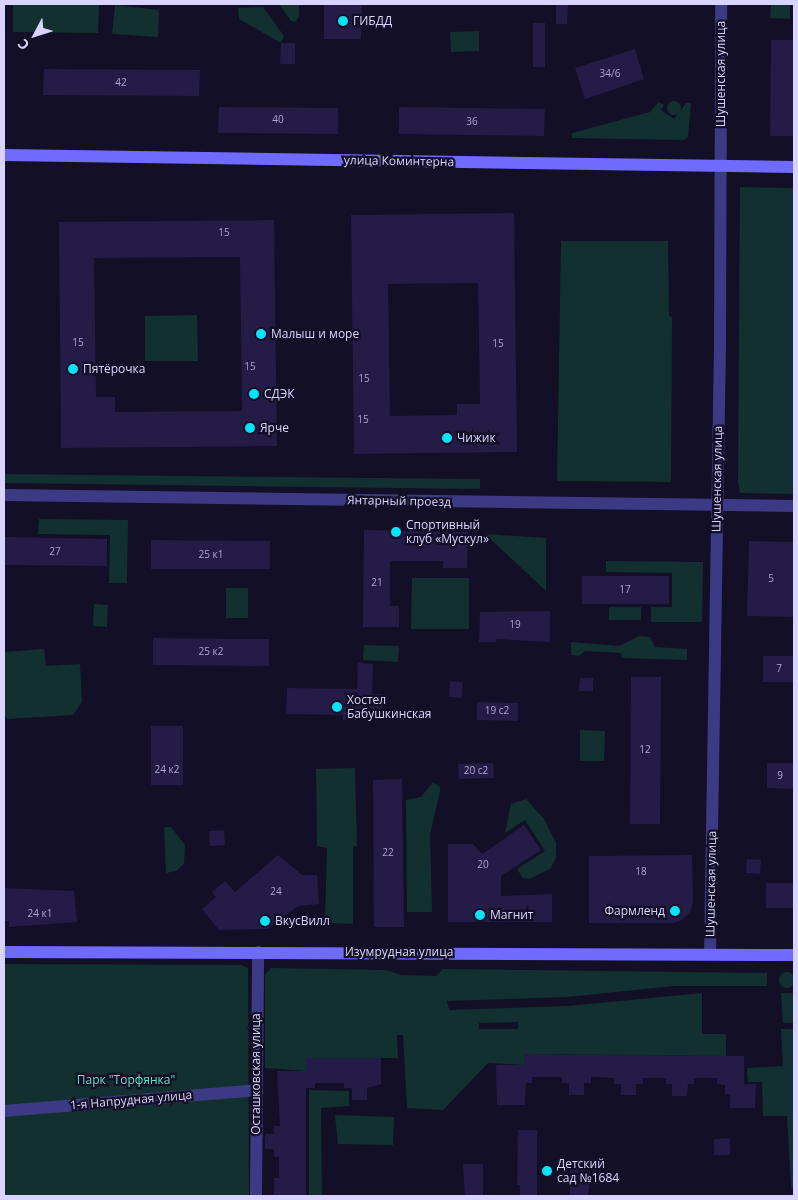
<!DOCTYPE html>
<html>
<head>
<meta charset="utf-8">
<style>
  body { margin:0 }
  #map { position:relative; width:798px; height:1200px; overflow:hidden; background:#130f26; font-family:"Open Sans",sans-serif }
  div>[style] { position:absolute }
  .green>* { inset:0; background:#12302f }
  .round { border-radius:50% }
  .building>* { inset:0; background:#241b47 }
  .street>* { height:12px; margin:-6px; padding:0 6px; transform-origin:6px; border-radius:6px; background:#3d3a85 }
  .secondary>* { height:12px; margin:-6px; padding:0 6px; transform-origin:6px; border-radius:6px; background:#6f6bff }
  .dots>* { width:14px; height:14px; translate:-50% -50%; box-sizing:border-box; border:2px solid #130f26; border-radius:50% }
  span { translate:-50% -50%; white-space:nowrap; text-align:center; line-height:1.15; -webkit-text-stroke:4.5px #130f26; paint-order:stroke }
  .number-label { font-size:10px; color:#aca6d1 }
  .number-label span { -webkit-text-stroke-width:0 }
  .poi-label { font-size:12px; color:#d9d4ff }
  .left { translate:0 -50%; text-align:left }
  .right { translate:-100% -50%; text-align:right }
  .street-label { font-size:12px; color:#d9d4ff }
  .park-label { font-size:12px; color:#5fe0c0 }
  .frame { position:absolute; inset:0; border:5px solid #d9d4ff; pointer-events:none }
  .north { position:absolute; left:10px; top:10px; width:50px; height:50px; -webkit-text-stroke:4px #130f26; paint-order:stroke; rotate:230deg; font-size:14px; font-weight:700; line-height:20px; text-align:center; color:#d9d4ff }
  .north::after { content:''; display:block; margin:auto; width:18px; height:22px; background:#d9d4ff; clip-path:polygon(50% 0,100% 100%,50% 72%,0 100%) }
</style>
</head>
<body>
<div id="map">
  <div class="green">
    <div style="clip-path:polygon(13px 4px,99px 4px,98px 33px,13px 32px)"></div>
    <div style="clip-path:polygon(279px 4px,299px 4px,299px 17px,295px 22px,291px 21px)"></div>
    <div style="clip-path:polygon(771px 4px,790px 4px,790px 19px,770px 18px)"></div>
    <div style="clip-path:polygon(115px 5px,159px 10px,158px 37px,112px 34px)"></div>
    <div style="clip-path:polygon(263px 7px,284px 36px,281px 43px,239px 19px,238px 8px)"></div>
    <div style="clip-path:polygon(479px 31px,479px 51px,451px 52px,450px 32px)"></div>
    <div class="round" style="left:667px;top:101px;width:14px;height:14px"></div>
    <div style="clip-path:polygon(659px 102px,664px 105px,661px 110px,674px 119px,686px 103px,691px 103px,688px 137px,683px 140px,572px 138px,572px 133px,650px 112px)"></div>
    <div style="clip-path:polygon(740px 187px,794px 188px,794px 494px,740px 493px,738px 482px)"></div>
    <div style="clip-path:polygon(561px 241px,668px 241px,669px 316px,672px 317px,671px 482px,557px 481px)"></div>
    <div style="clip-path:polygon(197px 315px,198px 361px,145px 361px,145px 316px)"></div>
    <div style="clip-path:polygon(4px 474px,480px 479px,480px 489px,4px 483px)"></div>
    <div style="clip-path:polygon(39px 519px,128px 520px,127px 583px,109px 583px,110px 535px,38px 534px)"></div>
    <div style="clip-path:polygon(485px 534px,546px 538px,546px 591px)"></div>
    <div style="clip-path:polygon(606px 561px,703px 562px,702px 622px,651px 622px,651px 607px,672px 607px,672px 573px,606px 572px)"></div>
    <div style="clip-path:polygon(412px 578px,469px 578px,469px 629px,411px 629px)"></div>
    <div style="clip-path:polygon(226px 588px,248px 588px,248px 618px,226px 618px)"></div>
    <div style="clip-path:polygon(94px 604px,108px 605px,107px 627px,93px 626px)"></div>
    <div style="clip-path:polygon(609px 607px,641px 607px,641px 620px,609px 620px)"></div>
    <div style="clip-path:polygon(639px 636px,650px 637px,655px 647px,687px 649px,687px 660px,622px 658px,621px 653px,585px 651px,579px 656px,571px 655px,571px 642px,619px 646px)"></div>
    <div style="clip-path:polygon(364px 645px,399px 646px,398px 662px,363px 660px)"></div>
    <div style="clip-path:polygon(44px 649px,46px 666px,80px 664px,82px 702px,73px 715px,7px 719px,4px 713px,4px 652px)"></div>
    <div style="clip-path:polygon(580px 730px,605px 731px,604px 761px,580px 761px)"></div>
    <div style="clip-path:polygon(355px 768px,357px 846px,353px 846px,353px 924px,325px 923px,327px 848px,317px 846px,316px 769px)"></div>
    <div style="clip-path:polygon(433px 782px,440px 787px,440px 791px,430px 835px,432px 912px,407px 912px,406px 800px,421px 797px)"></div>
    <div style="clip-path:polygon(526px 799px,544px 819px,556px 843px,556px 858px,550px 869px,529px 879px,523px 878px,517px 869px,545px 851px,525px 820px,505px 833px,511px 804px)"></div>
    <div style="clip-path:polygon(164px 827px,171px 827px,185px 845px,184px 864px,176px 871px,166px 873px)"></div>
    <div style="clip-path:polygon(4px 964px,241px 965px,248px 968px,249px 1196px,4px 1196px)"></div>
    <div style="clip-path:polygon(evenodd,271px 968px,386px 970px,401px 975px,436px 976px,443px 969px,767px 973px,767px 986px,674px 986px,567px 997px,447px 1001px,449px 1010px,568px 1006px,702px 993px,702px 1034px,726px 1034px,726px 1056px,524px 1054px,524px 1065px,488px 1063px,443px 1110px,407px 1108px,403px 1035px,397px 1035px,398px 1058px,306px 1058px,306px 1071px,265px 1068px,265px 975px,271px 968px,518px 1022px,518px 1029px,479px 1029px,479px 1023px,518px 1022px)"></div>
    <div class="round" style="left:779px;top:972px;width:16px;height:16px"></div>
    <div style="clip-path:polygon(781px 993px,794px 993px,794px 1023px,783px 1023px)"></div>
    <div style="clip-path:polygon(781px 1029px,794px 1029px,794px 1187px,791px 1188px,787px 1116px,763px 1116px,762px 1082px,748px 1082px,747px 1068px,783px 1066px)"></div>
    <div style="clip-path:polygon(309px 1090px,349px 1091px,349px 1106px,321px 1108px,322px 1196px,309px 1196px)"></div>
    <div style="clip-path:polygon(335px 1115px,394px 1117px,393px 1145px,338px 1144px)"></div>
  </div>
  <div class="building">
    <div style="clip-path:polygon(324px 4px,362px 4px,361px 39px,324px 39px)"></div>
    <div style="clip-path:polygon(556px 4px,568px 4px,567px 24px,556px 24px)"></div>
    <div style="clip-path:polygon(533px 23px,545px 23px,545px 67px,533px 67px)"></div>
    <div style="clip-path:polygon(771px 40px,794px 40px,794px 136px,770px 136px)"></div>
    <div style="clip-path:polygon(281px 43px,295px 43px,295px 64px,280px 64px)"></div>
    <div style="clip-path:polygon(635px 49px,644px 79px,585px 99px,575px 68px)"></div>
    <div style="clip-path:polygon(44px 69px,200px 70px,199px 96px,43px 95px)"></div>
    <div style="clip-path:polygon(219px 107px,338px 108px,338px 134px,218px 133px)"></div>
    <div style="clip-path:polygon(399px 107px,545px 109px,544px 136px,399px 134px)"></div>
    <div style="clip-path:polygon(evenodd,514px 213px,517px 452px,354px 454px,351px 215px,514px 213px,478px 283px,480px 404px,457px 404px,457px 415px,390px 416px,388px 284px,478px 283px)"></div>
    <div style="clip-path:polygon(evenodd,274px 220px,277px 446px,61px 448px,59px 222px,274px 220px,240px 257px,242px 411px,115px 412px,115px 397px,96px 397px,94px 258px,240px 257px)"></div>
    <div style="clip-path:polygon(364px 530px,468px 532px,467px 568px,443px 568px,443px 561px,390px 561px,390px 606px,399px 606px,399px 627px,363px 627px)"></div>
    <div style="clip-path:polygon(4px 537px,107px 539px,107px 566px,4px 565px)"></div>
    <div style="clip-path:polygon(151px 540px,270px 541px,270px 569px,151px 569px)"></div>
    <div style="clip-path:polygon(749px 541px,794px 542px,794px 617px,747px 616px)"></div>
    <div style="clip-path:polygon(582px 576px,669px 576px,669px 604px,582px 604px)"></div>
    <div style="clip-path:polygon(550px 611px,550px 642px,496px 639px,496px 642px,479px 642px,480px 612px)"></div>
    <div style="clip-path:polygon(153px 638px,269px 639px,269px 666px,153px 665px)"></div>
    <div style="clip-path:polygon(763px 656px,794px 656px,794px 682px,763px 682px)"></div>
    <div style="clip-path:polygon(358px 663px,373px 664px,372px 694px,383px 694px,383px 720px,343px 720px,343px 715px,286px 714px,287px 688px,357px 689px)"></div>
    <div style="clip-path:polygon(631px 677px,661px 677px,660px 824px,630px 824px)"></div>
    <div style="clip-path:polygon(580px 678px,593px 678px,593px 691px,579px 691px)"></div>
    <div style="clip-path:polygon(450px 681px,463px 682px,462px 698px,449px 697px)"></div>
    <div style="clip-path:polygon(477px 702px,518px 703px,518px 721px,477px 720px)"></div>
    <div style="clip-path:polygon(151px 726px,183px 726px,183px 785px,151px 785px)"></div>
    <div style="clip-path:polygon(493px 763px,494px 778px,459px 779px,458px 764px)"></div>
    <div style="clip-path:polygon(767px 763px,794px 763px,794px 789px,767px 788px)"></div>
    <div style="clip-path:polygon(402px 779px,404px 927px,374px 927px,373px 780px)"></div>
    <div style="clip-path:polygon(524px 825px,541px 850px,501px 876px,501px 896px,552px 894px,552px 922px,448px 922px,448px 844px,473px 844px,482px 854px)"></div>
    <div style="clip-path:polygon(224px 830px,225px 845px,210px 846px,209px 831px)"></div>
    <div style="clip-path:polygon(278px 855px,302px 875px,317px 875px,319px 904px,298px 906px,268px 929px,219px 930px,202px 909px,216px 897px,212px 892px,225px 881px,235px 892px)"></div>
    <div style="clip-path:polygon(692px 855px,693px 903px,690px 912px,683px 919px,674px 923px,589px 923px,589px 856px)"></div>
    <div style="clip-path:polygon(747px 859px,761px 860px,760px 874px,746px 873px)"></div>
    <div style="clip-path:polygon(766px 883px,794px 883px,794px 908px,766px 908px)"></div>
    <div style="clip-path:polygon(4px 888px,74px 891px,77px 922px,9px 927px,9px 921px,4px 921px)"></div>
    <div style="clip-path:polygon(524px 1054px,744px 1056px,744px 1084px,756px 1084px,755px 1108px,730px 1108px,730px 1094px,725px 1094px,725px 1085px,717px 1084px,717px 1078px,694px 1078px,694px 1084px,688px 1084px,687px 1096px,672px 1096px,672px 1084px,666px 1084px,666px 1078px,643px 1078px,643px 1084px,636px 1084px,636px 1095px,621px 1095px,621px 1084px,614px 1084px,614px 1078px,591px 1077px,591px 1083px,584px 1083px,584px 1095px,569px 1095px,569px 1083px,562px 1083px,562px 1077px,532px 1077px,532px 1083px,526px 1083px,525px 1105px,497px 1105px,496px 1065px,524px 1065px)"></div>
    <div style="clip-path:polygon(306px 1058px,381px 1058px,381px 1084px,367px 1088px,367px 1100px,352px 1100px,352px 1088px,344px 1088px,344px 1083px,315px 1083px,315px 1088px,306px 1088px,306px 1196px,274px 1196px,274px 1178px,279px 1178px,279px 1157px,274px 1157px,274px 1149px,265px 1149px,265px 1134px,274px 1134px,274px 1126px,280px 1126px,277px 1071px,306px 1071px)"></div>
    <div style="clip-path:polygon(518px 1130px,537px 1130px,537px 1196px,520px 1196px,520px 1185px,517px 1185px)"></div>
    <div style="clip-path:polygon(730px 1138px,730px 1155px,714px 1155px,714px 1139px)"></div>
    <div style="clip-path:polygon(463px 1164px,483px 1164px,483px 1196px,465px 1196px)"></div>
    <div style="clip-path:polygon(570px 1165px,591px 1165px,588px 1196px,570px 1196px)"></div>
  </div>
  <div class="street">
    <div style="left:4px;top:495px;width:790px;rotate:0.8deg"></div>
    <div style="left:710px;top:954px;width:610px;rotate:-89.06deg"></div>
    <div style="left:720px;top:344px;width:340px;rotate:-89.8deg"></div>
    <div style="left:4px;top:1111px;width:254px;rotate:-4.7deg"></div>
    <div style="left:256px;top:1196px;width:244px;rotate:-89.5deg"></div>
  </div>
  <div class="secondary">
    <div style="left:4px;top:155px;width:790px;rotate:0.87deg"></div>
    <div style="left:4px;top:952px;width:790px;rotate:0.22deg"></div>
  </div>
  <div class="dots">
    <div style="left:343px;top:21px;background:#00e5ff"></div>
    <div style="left:261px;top:334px;background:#00e5ff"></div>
    <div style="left:73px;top:369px;background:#00e5ff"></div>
    <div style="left:254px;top:394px;background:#00e5ff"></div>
    <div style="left:250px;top:428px;background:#00e5ff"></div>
    <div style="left:447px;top:438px;background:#00e5ff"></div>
    <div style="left:396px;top:532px;background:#00e5ff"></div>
    <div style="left:337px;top:707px;background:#00e5ff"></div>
    <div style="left:675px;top:911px;background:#00e5ff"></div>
    <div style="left:480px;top:915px;background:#00e5ff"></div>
    <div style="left:265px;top:921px;background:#00e5ff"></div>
    <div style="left:547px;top:1171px;background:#00e5ff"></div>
  </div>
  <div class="number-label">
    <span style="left:610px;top:74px">34/6</span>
    <span style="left:121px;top:83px">42</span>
    <span style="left:278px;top:120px">40</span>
    <span style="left:472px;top:122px">36</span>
    <span style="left:224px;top:233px">15</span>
    <span style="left:78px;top:343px">15</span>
    <span style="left:498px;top:344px">15</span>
    <span style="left:250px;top:367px">15</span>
    <span style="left:364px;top:379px">15</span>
    <span style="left:363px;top:420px">15</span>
    <span style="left:55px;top:552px">27</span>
    <span style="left:211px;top:555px">25 к1</span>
    <span style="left:771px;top:579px">5</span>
    <span style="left:377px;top:583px">21</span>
    <span style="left:625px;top:590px">17</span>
    <span style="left:515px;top:625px">19</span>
    <span style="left:211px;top:652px">25 к2</span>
    <span style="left:779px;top:669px">7</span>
    <span style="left:497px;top:711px">19 с2</span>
    <span style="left:645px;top:750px">12</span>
    <span style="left:167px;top:770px">24 к2</span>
    <span style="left:476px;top:771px">20 с2</span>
    <span style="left:780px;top:776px">9</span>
    <span style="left:388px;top:853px">22</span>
    <span style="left:483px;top:865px">20</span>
    <span style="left:641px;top:872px">18</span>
    <span style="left:276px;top:892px">24</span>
    <span style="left:40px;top:914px">24 к1</span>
  </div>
  <div class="poi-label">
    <span class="left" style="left:353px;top:21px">ГИБДД</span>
    <span class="left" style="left:271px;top:334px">Малыш и море</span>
    <span class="left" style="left:83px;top:369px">Пятёрочка</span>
    <span class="left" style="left:264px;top:394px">СДЭК</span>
    <span class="left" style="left:260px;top:428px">Ярче</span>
    <span class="left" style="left:457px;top:438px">Чижик</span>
    <span class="left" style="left:406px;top:532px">Спортивный<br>клуб «Мускул»</span>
    <span class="left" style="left:347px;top:707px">Хостел<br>Бабушкинская</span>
    <span class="right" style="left:665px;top:911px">Фармленд</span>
    <span class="left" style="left:490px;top:915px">Магнит</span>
    <span class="left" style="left:275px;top:921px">ВкусВилл</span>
    <span class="left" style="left:557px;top:1171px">Детский<br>сад №1684</span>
  </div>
  <div class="street-label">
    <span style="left:721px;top:74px;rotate:-90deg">Шушенская улица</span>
    <span style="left:399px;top:161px;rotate:1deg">улица Коминтерна</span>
    <span style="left:717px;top:479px;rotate:-89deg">Шушенская улица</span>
    <span style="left:399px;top:501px;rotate:1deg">Янтарный проезд</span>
    <span style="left:711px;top:884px;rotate:-89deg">Шушенская улица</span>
    <span style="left:399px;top:952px">Изумрудная улица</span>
    <span style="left:256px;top:1074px;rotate:-90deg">Осташковская улица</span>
    <span style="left:131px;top:1100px;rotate:-5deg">1-я Напрудная улица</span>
  </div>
  <div class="park-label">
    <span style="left:126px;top:1080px">Парк "Торфянка"</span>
  </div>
  <div class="frame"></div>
  <div class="north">С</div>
</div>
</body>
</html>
